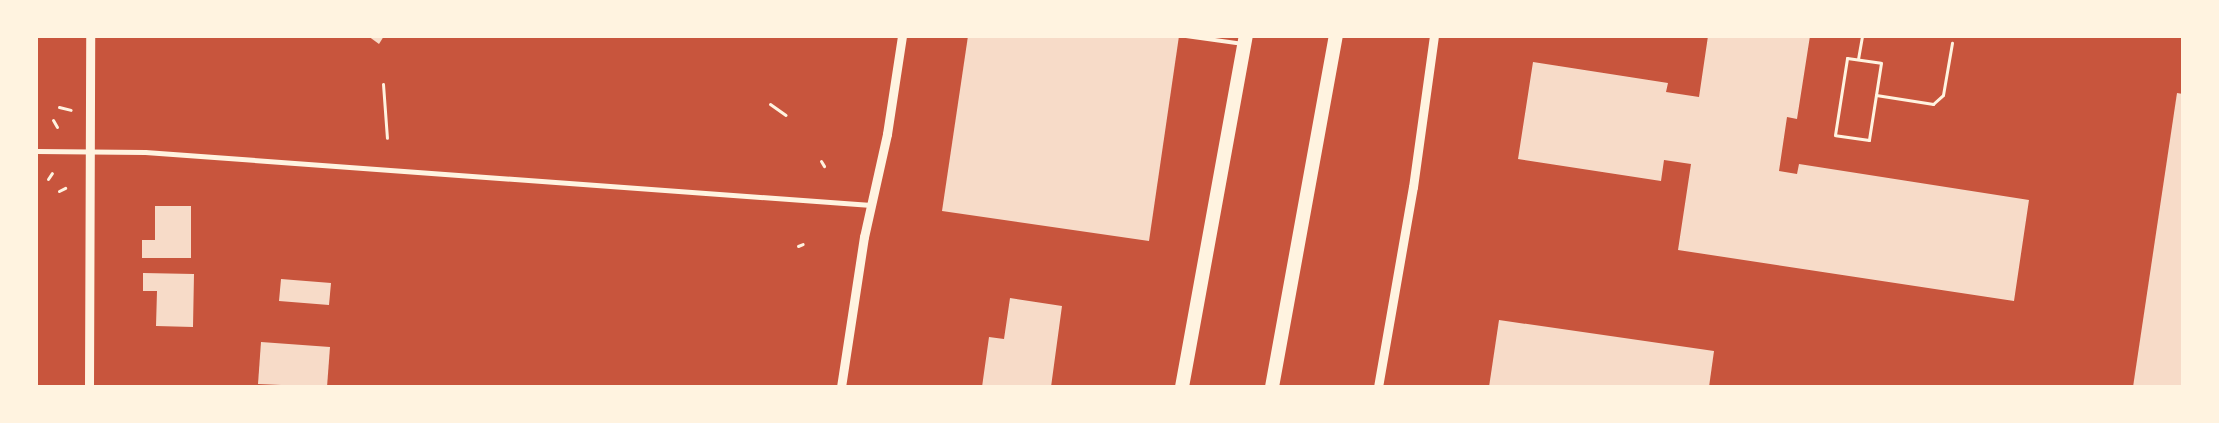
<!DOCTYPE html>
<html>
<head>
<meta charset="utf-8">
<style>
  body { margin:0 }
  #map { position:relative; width:2219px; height:423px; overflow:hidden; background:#c8553d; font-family:"Fira Sans",sans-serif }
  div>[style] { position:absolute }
  .building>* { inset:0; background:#f7dbc8 }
  .path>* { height:3px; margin:-1.5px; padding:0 1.5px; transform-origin:1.5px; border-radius:1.5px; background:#fff3e0 }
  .service>* { height:4px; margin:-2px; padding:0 2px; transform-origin:2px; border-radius:2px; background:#fff3e0 }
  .minor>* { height:5px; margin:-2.5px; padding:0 2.5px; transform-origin:2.5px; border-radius:2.5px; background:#fff3e0 }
  .tertiary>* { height:9px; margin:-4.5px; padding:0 4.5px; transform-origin:4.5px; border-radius:4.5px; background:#fff3e0 }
  .trunk>* { height:14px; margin:-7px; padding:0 7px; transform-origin:7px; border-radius:7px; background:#fff3e0 }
  span { translate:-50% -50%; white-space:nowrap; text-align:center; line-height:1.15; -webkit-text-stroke:5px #fff3e0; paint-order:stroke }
  .frame { position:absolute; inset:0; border:38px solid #fff3e0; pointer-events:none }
</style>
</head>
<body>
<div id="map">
  <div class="building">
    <div style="clip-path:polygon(368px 36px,384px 36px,379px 44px)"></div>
    <div style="clip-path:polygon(968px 36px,1179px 36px,1149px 241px,942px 211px)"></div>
    <div style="clip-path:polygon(1708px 36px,1810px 36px,1797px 119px,1787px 117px,1779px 171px,1797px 174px,1799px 164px,2029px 200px,2014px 301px,1678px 250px,1691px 164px,1664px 160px,1661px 181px,1518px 159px,1533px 62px,1668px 83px,1666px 92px,1699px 97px)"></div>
    <div style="clip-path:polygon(2177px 93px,2183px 94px,2183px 387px,2133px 387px)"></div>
    <div style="clip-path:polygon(155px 206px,191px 206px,191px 258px,142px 258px,142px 240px,155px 240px)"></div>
    <div style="clip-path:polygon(143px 273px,194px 274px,193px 327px,156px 326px,157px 291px,143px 291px)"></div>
    <div style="clip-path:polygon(281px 279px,331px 283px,329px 305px,279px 301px)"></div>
    <div style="clip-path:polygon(1010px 298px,1062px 306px,1051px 387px,982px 387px,989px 337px,1004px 339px)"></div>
    <div style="clip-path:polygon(1499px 320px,1714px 351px,1709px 387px,1489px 387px)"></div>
    <div style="clip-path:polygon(261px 342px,330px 347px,327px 387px,258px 384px)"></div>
  </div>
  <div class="path">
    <div style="left:1847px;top:58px;width:34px;rotate:8deg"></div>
    <div style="left:1881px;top:63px;width:78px;rotate:98.9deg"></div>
    <div style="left:1869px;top:140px;width:34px;rotate:-172deg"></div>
    <div style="left:1835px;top:135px;width:78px;rotate:-81.1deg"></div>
    <div style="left:1858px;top:59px;width:23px;rotate:-80deg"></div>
    <div style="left:383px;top:84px;width:54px;rotate:85.8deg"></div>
    <div style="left:1876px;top:95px;width:58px;rotate:9deg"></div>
    <div style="left:1933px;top:104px;width:13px;rotate:-42deg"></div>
    <div style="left:1943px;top:95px;width:53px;rotate:-80.2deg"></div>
    <div style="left:770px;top:104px;width:19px;rotate:35deg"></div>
    <div style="left:59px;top:107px;width:12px;rotate:14deg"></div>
    <div style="left:53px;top:120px;width:8px;rotate:60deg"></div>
    <div style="left:821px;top:161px;width:6px;rotate:59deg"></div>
    <div style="left:48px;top:179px;width:7px;rotate:-56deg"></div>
    <div style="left:59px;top:191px;width:7px;rotate:-27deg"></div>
    <div style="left:798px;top:246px;width:5px;rotate:-22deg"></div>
  </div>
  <div class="service">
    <div style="left:1186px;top:36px;width:58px;rotate:8deg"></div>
  </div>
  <div class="minor">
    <div style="left:36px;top:151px;width:109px;rotate:0.5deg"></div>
    <div style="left:145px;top:152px;width:728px;rotate:4.18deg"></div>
  </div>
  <div class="tertiary">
    <div style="left:89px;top:387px;width:351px;rotate:-89.8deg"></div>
    <div style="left:841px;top:387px;width:152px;rotate:-81.3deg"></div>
    <div style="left:864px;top:237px;width:106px;rotate:-77.4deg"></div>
    <div style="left:887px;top:134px;width:99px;rotate:-81.3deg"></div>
    <div style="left:1378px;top:387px;width:203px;rotate:-80.1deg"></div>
    <div style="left:1413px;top:187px;width:152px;rotate:-82.1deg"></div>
  </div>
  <div class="trunk">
    <div style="left:1182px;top:387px;width:357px;rotate:-79.7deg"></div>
    <div style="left:1272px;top:387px;width:357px;rotate:-79.7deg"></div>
  </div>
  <div class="frame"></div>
</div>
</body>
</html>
